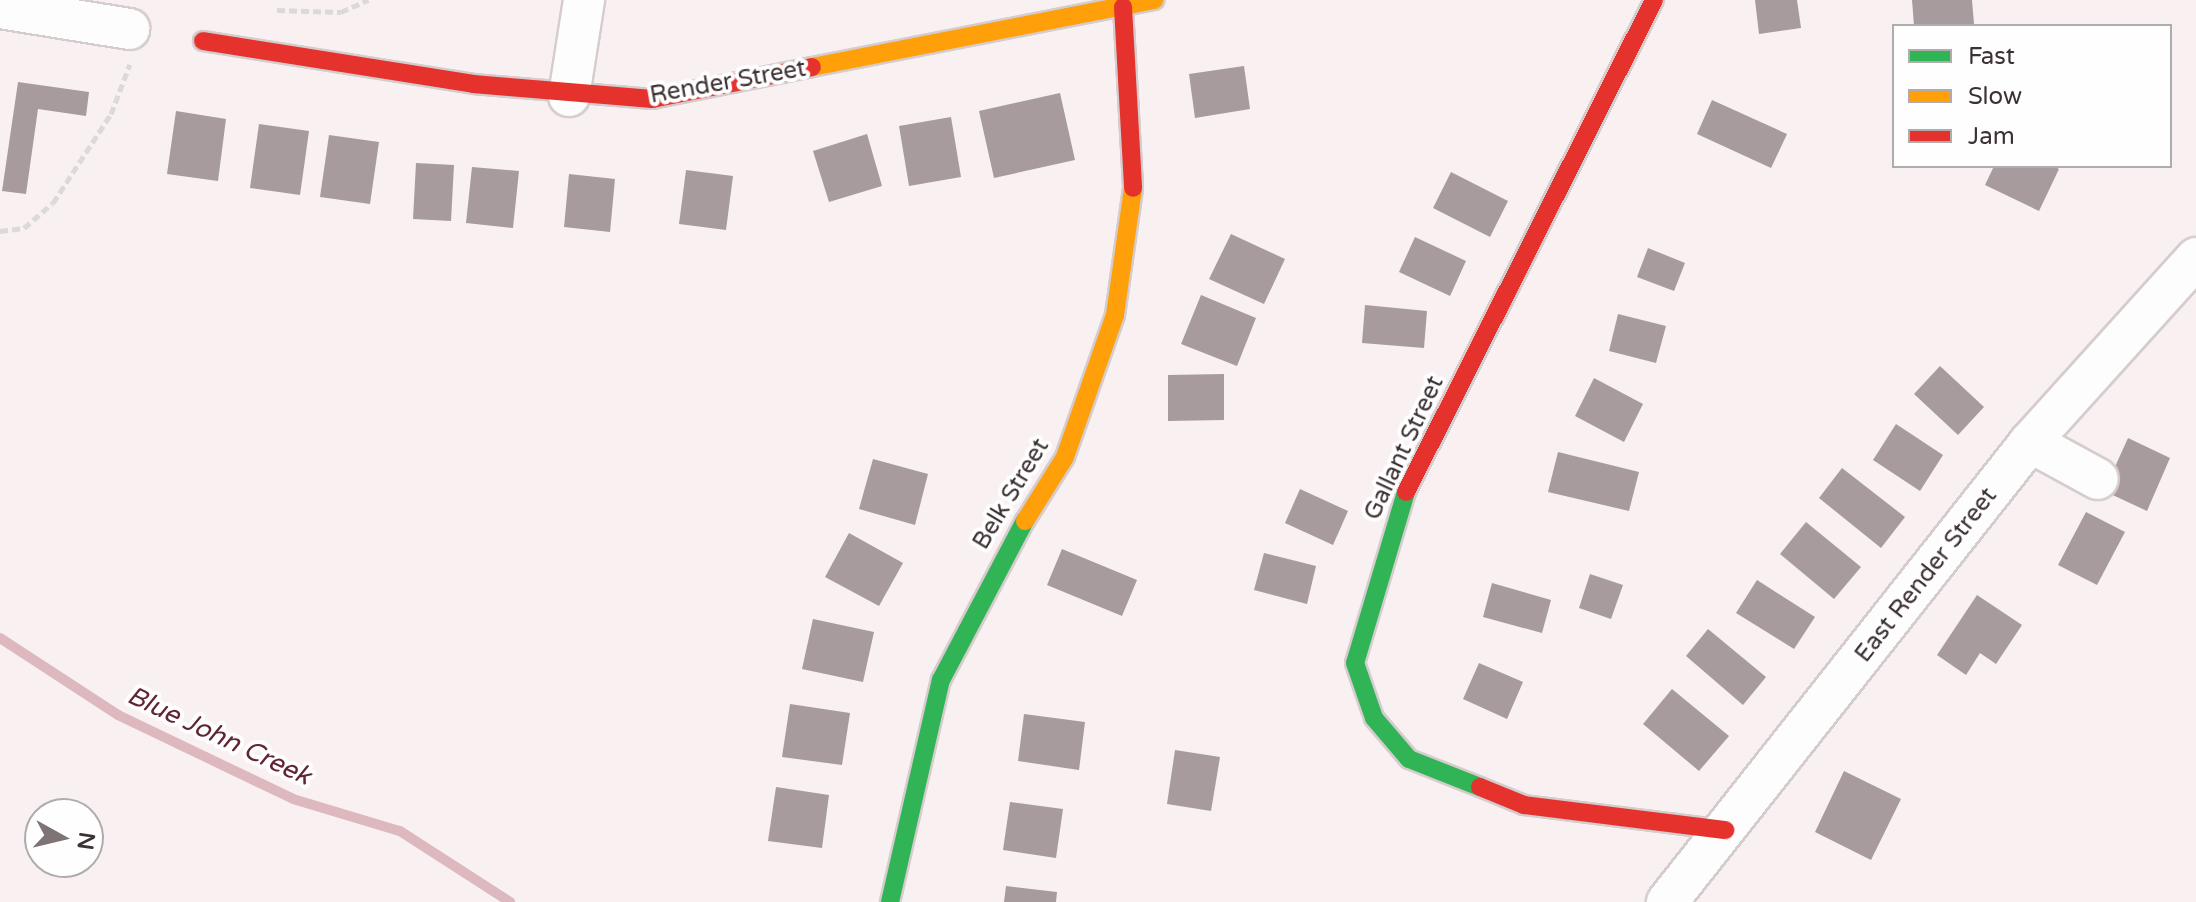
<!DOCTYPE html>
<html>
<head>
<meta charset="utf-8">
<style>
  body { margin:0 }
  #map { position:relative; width:2196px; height:902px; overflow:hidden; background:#f9f0f1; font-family:"Varela Round",sans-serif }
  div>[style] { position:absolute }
  .stream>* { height:10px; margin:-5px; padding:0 5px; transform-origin:5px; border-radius:5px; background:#ddb9bf }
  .building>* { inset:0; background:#a79b9d }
  .path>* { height:5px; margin-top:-2.5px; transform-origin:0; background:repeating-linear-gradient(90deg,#dcd9d9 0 8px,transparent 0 12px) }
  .roads { filter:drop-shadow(2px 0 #d5ccce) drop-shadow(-2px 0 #d5ccce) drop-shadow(0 2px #d5ccce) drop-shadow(0 -2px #d5ccce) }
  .street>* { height:40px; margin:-20px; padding:0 20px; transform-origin:20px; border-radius:20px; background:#fefdfd }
  .fast>* { height:18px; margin:-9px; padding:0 9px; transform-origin:9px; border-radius:9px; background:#30b455 }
  .slow>* { height:18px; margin:-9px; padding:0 9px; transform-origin:9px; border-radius:9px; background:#ff9f0a }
  .jam>* { height:18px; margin:-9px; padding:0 9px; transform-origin:9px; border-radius:9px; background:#e5322d }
  span { translate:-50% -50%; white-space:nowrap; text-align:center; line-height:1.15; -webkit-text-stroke:8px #fefefe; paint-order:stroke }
  .street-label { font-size:24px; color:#3c3133 }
  .water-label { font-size:26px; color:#602434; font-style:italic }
  .legend { position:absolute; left:1892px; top:24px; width:280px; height:144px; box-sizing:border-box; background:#fefefe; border:2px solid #b0acad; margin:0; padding:10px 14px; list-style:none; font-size:24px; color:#3c3133 }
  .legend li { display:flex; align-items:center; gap:16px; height:40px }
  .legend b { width:40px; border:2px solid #b0acad }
  .north { position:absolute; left:24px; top:798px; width:80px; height:80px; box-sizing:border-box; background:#fefefe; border:2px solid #b0acad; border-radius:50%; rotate:98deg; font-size:22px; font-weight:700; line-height:32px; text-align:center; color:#3c3133 }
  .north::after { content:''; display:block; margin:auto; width:28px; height:36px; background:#7e7476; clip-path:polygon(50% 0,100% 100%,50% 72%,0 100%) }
</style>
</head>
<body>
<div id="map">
  <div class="stream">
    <div style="left:0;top:638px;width:141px;rotate:33.1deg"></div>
    <div style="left:118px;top:715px;width:194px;rotate:25.6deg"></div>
    <div style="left:293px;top:799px;width:112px;rotate:16.7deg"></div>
    <div style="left:400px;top:831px;width:131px;rotate:32.8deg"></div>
  </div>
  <div class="building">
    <div style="clip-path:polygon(1755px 0,1797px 0,1801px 28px,1759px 34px)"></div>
    <div style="clip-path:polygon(1912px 0,1972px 0,1974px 24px,1914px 26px)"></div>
    <div style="clip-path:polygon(1244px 66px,1250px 109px,1195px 118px,1189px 74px)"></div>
    <div style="clip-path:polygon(18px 82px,89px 92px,86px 116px,38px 109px,26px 194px,2px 191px)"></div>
    <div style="clip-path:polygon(1060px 93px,1075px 160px,994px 178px,979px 111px)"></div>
    <div style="clip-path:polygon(1712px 100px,1787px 134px,1771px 168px,1697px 134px)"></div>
    <div style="clip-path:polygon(176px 111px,226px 119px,218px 181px,167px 174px)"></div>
    <div style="clip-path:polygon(951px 117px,961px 177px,909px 186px,899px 126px)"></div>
    <div style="clip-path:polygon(259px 124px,309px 131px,300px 195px,250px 188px)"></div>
    <div style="clip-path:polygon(867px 134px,882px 186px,829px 202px,813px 151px)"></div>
    <div style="clip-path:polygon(329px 135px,379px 142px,370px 204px,320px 197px)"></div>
    <div style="clip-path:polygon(416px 163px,454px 165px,451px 221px,413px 219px)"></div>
    <div style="clip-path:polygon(1994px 166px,2053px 166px,2059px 169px,2039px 211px,1985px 185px)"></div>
    <div style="clip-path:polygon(472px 167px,519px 171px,513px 228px,466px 223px)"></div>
    <div style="clip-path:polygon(686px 170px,733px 176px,726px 230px,679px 224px)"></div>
    <div style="clip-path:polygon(1451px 172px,1508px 201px,1490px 237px,1433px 208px)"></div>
    <div style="clip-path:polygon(569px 174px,615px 179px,610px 232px,564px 227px)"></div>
    <div style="clip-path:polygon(1231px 234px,1285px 259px,1264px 304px,1209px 279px)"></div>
    <div style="clip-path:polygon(1415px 237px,1466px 261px,1450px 296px,1399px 272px)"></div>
    <div style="clip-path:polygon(1648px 248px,1685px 263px,1674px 291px,1637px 277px)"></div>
    <div style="clip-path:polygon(1201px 295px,1256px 318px,1237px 366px,1181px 344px)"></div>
    <div style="clip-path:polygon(1365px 305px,1427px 311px,1424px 348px,1362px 343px)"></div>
    <div style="clip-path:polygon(1618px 314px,1666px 326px,1656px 363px,1609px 351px)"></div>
    <div style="clip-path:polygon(1940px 366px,1984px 407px,1958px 435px,1914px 394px)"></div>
    <div style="clip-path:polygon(1224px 374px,1224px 420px,1168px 421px,1168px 375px)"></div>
    <div style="clip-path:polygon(1594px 378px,1643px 404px,1624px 442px,1575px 416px)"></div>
    <div style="clip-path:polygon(1896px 424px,1943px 455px,1920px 491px,1873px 460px)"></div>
    <div style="clip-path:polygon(2128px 438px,2170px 458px,2147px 511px,2104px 491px)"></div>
    <div style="clip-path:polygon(1558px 452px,1639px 472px,1629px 511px,1548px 492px)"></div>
    <div style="clip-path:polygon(873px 459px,928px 474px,915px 525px,859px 509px)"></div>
    <div style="clip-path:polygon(1842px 468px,1905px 517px,1881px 548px,1819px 498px)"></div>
    <div style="clip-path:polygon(1300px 489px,1348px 511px,1333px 545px,1285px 523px)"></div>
    <div style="clip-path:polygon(2086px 512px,2125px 532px,2097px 585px,2058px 565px)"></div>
    <div style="clip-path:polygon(1806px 522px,1861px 567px,1834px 599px,1780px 554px)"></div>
    <div style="clip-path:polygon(849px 533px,903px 563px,879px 606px,825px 577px)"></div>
    <div style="clip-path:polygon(1062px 549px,1137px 580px,1122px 616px,1047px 585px)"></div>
    <div style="clip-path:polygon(1264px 553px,1316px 566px,1307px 604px,1254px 590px)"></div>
    <div style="clip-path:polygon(1590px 574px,1623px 585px,1611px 619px,1579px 608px)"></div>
    <div style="clip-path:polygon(1757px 580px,1815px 617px,1794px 649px,1736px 613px)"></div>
    <div style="clip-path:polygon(1492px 583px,1551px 600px,1542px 633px,1483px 617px)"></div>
    <div style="clip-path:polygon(1977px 595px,2022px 625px,1996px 664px,1980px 653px,1966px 675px,1937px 655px)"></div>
    <div style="clip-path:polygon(813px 619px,874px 632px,863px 682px,802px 669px)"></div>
    <div style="clip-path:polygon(1708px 629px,1766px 677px,1743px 705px,1686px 656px)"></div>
    <div style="clip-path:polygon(1479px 663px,1523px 682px,1507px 719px,1463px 699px)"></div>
    <div style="clip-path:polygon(1672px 689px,1729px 736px,1699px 771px,1643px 724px)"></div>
    <div style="clip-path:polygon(790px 704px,850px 713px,842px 765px,782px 757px)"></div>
    <div style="clip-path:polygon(1024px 714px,1085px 722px,1079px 770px,1018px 761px)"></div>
    <div style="clip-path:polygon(1175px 750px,1220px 757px,1211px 811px,1167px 804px)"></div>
    <div style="clip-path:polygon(1844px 771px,1901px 799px,1871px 860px,1815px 832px)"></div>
    <div style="clip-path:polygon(776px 787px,829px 795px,822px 848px,768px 841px)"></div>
    <div style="clip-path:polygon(1010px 802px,1063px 809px,1056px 858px,1003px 850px)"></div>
    <div style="clip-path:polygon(1006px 886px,1057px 892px,1056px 902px,1004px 902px)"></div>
  </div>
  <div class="path">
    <div style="left:277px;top:10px;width:64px;rotate:1.8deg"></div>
    <div style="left:341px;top:12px;width:30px;rotate:-24deg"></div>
    <div style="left:0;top:231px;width:24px;rotate:-7deg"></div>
    <div style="left:24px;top:228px;width:38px;rotate:-41deg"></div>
    <div style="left:53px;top:203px;width:106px;rotate:-56.9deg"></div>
    <div style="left:111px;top:114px;width:53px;rotate:-69.2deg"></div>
  </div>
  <div class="roads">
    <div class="street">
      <div style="left:0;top:8px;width:131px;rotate:9.2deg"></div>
      <div style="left:569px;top:96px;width:97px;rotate:-81.1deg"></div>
      <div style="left:2030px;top:442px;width:77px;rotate:28.6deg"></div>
      <div style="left:1667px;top:902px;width:586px;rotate:-51.72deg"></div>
      <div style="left:2030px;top:442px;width:248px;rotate:-47.9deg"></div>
    </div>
    <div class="fast">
      <div style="left:1406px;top:492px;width:178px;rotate:106.6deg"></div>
      <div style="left:1355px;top:663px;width:58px;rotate:70.9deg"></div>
      <div style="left:1374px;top:718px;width:54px;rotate:49.5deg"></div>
      <div style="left:1409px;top:759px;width:76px;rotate:21.5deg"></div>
      <div style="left:890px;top:902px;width:228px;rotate:-77.1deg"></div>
      <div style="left:941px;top:680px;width:180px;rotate:-62.2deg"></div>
    </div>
    <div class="slow">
      <div style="left:812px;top:67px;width:349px;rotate:-11.1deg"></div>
      <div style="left:1025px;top:521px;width:75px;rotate:-58deg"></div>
      <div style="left:1065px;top:457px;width:151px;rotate:-70.6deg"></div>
      <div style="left:1115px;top:315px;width:128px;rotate:-81.9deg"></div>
    </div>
    <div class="jam">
      <div style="left:1123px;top:7px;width:181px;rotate:86.8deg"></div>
      <div style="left:203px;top:41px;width:273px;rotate:9deg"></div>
      <div style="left:473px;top:84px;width:180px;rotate:4.8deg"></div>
      <div style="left:652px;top:99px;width:163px;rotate:-11.3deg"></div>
      <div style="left:1406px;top:492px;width:551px;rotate:-63.25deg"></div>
      <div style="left:1480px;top:787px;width:48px;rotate:22.2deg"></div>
      <div style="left:1524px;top:805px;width:203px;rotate:7.1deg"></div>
    </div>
  </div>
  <div class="street-label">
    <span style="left:728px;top:82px;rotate:-10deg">Render Street</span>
    <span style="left:1404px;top:448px;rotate:-65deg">Gallant Street</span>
    <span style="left:1011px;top:494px;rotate:-59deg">Belk Street</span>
    <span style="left:1926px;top:575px;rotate:-52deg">East Render Street</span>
  </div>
  <div class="water-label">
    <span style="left:219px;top:736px;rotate:25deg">Blue John Creek</span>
  </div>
  <ul class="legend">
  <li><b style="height:10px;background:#30b455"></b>Fast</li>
  <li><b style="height:10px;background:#ff9f0a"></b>Slow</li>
  <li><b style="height:10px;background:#e5322d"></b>Jam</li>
  </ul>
  <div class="north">N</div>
</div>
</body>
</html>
